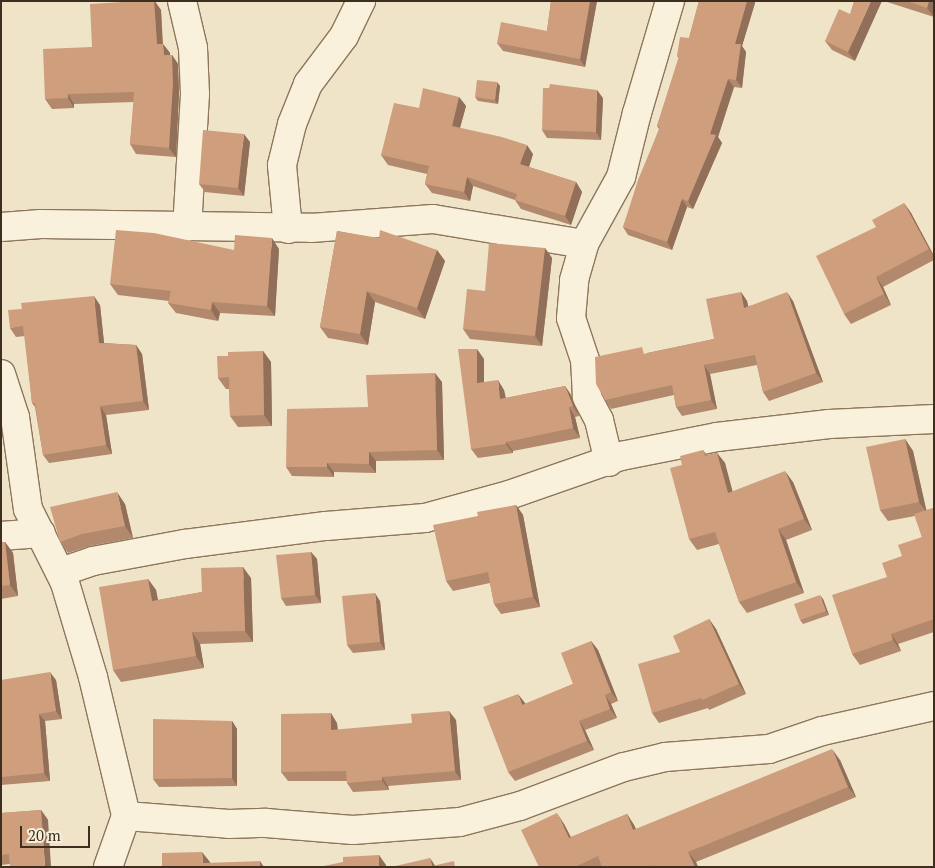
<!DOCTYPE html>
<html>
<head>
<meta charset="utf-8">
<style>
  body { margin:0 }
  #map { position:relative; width:935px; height:868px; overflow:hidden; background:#f0e4c8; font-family:"PT Serif",serif }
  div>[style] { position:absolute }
  .roads { filter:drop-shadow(1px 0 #8d765c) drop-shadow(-1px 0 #8d765c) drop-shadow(0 1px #8d765c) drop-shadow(0 -1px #8d765c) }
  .minor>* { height:28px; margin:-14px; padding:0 14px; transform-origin:14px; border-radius:14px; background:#faf1dc }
  .wall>* { inset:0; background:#b2896c }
  .shaded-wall>* { inset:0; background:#916f58 }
  .building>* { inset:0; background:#cf9f7d }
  span { translate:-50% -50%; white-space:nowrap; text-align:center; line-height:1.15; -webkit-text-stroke:4px #f7eed8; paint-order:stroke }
  .frame { position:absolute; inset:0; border:2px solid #3d2e20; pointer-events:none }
  .scale { position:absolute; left:20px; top:826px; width:70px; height:22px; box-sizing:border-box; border:2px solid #3d2e20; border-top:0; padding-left:6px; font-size:15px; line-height:18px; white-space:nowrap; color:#3d2e20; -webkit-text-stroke:4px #f7eed8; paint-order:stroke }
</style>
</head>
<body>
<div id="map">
  <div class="roads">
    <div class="minor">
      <div style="left:182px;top:1px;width:48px;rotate:76.8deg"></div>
      <div style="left:193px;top:48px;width:46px;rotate:87.5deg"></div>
      <div style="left:195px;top:94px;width:133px;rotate:93.4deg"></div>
      <div style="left:1px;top:227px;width:40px;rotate:-4.3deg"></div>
      <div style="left:41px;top:224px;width:270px;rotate:0.8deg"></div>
      <div style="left:311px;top:228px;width:122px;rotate:-4.2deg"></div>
      <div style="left:433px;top:219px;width:153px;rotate:9.4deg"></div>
      <div style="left:288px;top:229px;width:64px;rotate:-95.4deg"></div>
      <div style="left:282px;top:165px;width:42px;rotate:-76.3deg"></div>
      <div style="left:292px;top:124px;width:43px;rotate:-68.2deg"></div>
      <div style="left:308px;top:84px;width:60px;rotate:-53.1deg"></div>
      <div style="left:344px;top:36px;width:39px;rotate:-64deg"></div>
      <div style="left:1px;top:374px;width:45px;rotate:72deg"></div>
      <div style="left:15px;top:417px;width:93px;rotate:82deg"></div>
      <div style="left:28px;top:509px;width:83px;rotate:63.4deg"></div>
      <div style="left:65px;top:583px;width:98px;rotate:73.4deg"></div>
      <div style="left:93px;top:677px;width:143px;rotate:76.6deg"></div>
      <div style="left:609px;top:462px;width:43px;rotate:-103.4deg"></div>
      <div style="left:599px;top:420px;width:26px;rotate:-118deg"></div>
      <div style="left:587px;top:397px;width:37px;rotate:-93deg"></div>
      <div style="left:585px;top:360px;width:44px;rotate:-108.4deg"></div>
      <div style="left:571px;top:318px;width:38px;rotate:-85deg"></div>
      <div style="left:574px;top:280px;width:37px;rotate:-74deg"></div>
      <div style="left:584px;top:244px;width:77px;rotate:-61.1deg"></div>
      <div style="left:621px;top:177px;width:66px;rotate:-76deg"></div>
      <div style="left:637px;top:113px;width:117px;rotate:-73.6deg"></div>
      <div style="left:1px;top:536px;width:40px;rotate:-4.3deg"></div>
      <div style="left:61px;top:572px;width:34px;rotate:-19deg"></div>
      <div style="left:93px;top:561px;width:94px;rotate:-10.5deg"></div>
      <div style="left:185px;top:544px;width:142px;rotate:-7.3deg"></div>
      <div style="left:326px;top:526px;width:99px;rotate:-4.6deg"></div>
      <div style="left:425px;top:518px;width:87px;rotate:-15.3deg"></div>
      <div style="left:509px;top:495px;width:119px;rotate:-19.2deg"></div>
      <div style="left:621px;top:456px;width:98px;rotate:-11.2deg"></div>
      <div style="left:717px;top:437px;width:113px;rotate:-6.6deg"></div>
      <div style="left:829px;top:424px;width:105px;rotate:-2.7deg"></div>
      <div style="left:108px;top:867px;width:54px;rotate:-70.6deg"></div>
      <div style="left:126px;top:816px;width:103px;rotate:4.4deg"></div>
      <div style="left:229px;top:824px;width:37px;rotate:-2deg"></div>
      <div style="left:266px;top:823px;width:87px;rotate:4.6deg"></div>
      <div style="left:353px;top:830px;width:107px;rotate:-4.3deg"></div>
      <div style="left:460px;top:822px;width:62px;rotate:-14.9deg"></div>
      <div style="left:520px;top:806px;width:111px;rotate:-20.6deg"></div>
      <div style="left:624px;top:767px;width:42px;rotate:-13.7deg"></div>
      <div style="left:665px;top:757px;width:104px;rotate:-4.4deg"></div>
      <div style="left:769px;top:749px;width:56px;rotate:-18.8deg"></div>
      <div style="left:822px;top:731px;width:115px;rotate:-12.6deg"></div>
    </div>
  </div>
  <div class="wall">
    <div style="clip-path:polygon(139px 1px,155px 1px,161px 10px,163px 44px,170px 53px,170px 55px,172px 55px,178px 64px,179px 93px,176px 157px,136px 154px,130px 144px,134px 102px,74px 104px,74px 108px,52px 109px,45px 99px,92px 47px)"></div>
    <div style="clip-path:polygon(551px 1px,597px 1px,585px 67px,503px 51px,497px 43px,547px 31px)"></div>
    <div style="clip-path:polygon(699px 1px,754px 1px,755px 3px,742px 46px,746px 52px,742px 88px,734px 87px,718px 137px,722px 143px,693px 209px,687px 207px,672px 250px,628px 235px,623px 227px,659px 129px,657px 126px,679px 58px,677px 56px,689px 38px)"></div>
    <div style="clip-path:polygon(884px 1px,934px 1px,934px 17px)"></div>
    <div style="clip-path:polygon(850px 14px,855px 61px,832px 50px,825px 41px)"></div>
    <div style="clip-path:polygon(500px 86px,498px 104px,478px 101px,475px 97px)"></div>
    <div style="clip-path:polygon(459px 97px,466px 106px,460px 128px,533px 154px,529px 167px,576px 182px,582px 192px,571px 225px,521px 209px,515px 200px,473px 186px,470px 201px,432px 193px,425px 184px,427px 174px,388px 165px,381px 155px,419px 108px)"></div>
    <div style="clip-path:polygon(603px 98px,601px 140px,547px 138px,542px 130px)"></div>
    <div style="clip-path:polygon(250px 142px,244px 196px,205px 192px,199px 184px)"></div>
    <div style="clip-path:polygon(904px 203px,911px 213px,934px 256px,934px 260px,883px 287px,891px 305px,851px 324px,844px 314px,876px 227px)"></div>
    <div style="clip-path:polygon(337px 231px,437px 250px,445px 261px,425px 319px,375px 302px,368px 345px,328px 338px,320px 327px)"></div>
    <div style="clip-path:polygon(545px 248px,552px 258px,542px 346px,470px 339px,463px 329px,485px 291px)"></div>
    <div style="clip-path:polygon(279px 249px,275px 316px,220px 313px,218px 321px,176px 313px,168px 303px,169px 301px,118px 295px,110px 284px,234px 250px)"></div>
    <div style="clip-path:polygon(741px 292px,747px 301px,748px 306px,793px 301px,823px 382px,769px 401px,763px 392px,757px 365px,710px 374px,717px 409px,682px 416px,676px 407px,674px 395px,611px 409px,605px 400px,647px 353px,714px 339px)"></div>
    <div style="clip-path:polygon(100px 305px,104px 343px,136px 345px,142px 354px,149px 410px,106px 415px,112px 454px,49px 463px,43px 455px,35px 407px,32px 403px,25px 336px,16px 337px,10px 328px)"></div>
    <div style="clip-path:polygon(263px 351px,271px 362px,272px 426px,238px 427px,230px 416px,229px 389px,226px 389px,218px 378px,228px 356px)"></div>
    <div style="clip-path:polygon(484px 359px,484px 382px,504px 390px,506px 398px,565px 386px,571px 395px,579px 416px,575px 417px,580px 438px,513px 451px,513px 453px,478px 458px,471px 449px)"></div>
    <div style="clip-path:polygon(442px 382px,444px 460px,376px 461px,376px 473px,334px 472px,334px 477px,292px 476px,286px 467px,368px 407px)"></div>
    <div style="clip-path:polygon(905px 439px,913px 451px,926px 510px,934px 508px,934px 632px,898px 644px,901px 651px,860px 665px,852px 654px,887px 577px,922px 537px,915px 516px,888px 521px,880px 510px)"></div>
    <div style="clip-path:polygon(703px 450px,707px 455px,717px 453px,725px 463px,732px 492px,793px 482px,812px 530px,786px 540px,804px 593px,747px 613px,739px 602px,719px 544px,697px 550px,689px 539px,682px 465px)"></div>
    <div style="clip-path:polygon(125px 504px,133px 538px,90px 546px,68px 553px,60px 542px)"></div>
    <div style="clip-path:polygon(516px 505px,523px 515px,540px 607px,501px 614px,494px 604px,490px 583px,453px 591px,446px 581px,478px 516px)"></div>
    <div style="clip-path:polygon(1px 542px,5px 542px,13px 553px,18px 596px,1px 599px)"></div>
    <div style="clip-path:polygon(311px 552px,317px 559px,321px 603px,286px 606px,281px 598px)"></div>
    <div style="clip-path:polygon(251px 578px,253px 642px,200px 644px,204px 668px,121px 682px,113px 670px,148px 579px,156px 590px,158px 600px,202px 592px)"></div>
    <div style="clip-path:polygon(823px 599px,829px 615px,803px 624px,800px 620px)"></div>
    <div style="clip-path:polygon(380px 601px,385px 650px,353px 653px,347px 645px)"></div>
    <div style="clip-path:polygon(709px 619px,716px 629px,746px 694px,709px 710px,708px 708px,659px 723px,652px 713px,680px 652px)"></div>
    <div style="clip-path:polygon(591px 641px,598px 650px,618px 701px,611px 704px,617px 718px,585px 730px,594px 750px,515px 781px,508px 772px,525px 704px,573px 684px)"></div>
    <div style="clip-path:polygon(1px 680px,56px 680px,62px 719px,45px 721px,50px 781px,1px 785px)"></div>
    <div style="clip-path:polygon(456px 720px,461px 780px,388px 786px,389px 790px,353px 792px,347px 783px,347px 781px,288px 781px,281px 772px,337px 723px,338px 730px)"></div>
    <div style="clip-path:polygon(232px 721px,237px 729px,237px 786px,159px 787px,153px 779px)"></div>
    <div style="clip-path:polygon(840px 760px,856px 797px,696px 862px,698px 867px,539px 867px,564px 824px,571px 837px,627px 814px,634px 825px,636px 829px)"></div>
    <div style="clip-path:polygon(41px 810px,48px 820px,10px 864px,1px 865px,1px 813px)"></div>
  </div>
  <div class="shaded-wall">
    <div style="clip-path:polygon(154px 1px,161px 10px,163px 54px,157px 44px)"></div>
    <div style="clip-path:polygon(590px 1px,597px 1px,585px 67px,580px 59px)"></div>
    <div style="clip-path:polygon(747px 1px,754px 1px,755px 3px,742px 46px,746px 52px,742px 88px,736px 80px,735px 44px)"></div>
    <div style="clip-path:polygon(871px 1px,882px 1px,855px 61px,848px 52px)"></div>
    <div style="clip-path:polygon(929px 1px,934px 1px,934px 17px,927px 8px)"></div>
    <div style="clip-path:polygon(163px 44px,170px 53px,170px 65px,164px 55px)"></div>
    <div style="clip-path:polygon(172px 55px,178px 64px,179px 93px,176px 157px,169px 148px)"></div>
    <div style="clip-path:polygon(728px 79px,734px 87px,718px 137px,722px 143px,693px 209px,688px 201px)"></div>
    <div style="clip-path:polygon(497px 82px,500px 86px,498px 104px,495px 100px)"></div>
    <div style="clip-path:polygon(597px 90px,603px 98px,601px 140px,596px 132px)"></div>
    <div style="clip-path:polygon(68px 94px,74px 104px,74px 108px,68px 98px)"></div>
    <div style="clip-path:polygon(459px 97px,466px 106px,458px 135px,452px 126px)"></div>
    <div style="clip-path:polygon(244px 134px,250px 142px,244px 196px,238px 188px)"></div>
    <div style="clip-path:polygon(527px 145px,533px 154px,527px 173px,520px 164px)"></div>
    <div style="clip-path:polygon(467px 177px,473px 186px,470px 201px,464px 192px)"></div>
    <div style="clip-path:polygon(576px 182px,582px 192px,571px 225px,565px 216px)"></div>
    <div style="clip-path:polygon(682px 199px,687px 207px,672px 250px,667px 242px)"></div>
    <div style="clip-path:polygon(904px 203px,911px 213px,934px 256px,929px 249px)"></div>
    <div style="clip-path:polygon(272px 238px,279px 249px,275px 316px,267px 306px)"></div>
    <div style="clip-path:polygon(545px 248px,552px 258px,542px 346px,535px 336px)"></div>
    <div style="clip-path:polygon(437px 250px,445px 261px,425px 319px,417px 308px)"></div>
    <div style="clip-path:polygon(876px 277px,883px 287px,891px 305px,884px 294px)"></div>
    <div style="clip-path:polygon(367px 291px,375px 302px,368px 345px,360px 334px)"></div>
    <div style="clip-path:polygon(741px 292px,747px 301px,750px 316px,744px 308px)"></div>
    <div style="clip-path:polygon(787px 292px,793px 301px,823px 382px,816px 373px)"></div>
    <div style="clip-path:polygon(94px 296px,100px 305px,105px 352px,99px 343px)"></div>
    <div style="clip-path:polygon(212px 302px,220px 313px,218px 321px,211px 310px)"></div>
    <div style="clip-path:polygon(136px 345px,142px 354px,149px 410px,143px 401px)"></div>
    <div style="clip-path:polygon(477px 349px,484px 359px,484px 393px,477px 383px)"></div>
    <div style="clip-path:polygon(263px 351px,271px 362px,272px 426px,264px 415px)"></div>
    <div style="clip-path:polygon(704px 365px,710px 374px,717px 409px,711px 400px)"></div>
    <div style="clip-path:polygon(435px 373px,442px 382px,444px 460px,437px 450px)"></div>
    <div style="clip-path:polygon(498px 380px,504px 390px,507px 408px,500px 399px)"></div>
    <div style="clip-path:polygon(565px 386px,571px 395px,579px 416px,573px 406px)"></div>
    <div style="clip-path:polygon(100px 406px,106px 415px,112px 454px,106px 445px)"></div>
    <div style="clip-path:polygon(569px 407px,575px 417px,580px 438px,573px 428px)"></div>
    <div style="clip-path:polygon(905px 439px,913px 451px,927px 513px,919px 502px)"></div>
    <div style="clip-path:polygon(506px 442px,513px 451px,513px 453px,506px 444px)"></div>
    <div style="clip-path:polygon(369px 452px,376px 461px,376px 473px,369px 464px)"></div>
    <div style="clip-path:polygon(717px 453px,725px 463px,736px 504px,728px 493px)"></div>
    <div style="clip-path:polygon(327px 463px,334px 472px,334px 477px,327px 467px)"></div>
    <div style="clip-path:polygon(785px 471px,793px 482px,812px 530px,804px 519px)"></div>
    <div style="clip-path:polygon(117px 492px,125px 504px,133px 538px,125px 526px)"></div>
    <div style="clip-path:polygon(516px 505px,523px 515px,540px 607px,533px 597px)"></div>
    <div style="clip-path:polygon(778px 529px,786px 540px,804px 593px,796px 582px)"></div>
    <div style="clip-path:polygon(5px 542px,13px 553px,18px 596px,10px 585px)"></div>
    <div style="clip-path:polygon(311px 552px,317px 559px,321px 603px,315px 595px)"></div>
    <div style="clip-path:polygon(243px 567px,251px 578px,253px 642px,245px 631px)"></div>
    <div style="clip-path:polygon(148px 579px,156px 590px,160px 612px,152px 601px)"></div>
    <div style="clip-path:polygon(375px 593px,380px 601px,385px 650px,380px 642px)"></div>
    <div style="clip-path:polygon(820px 595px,823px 599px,829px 615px,826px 611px)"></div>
    <div style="clip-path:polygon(709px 619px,716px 629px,746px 694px,739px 684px)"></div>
    <div style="clip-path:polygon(192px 632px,200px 644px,204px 668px,196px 656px)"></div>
    <div style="clip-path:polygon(891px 634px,898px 644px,901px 651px,893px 640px)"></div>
    <div style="clip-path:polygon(591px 641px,598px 650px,618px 701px,611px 692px)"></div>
    <div style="clip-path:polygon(50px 672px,56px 680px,62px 719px,56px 711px)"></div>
    <div style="clip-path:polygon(518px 694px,525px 703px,529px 714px,522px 705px)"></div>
    <div style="clip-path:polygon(605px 695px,611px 704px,617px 718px,610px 709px)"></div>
    <div style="clip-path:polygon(449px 711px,456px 720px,461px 780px,455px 771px)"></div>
    <div style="clip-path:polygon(331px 713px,337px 723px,338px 740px,331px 730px)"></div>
    <div style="clip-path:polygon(39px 714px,45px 721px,50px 781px,44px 773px)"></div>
    <div style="clip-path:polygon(232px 721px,237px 729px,237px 786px,232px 778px)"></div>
    <div style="clip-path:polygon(579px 721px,585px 730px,594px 750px,587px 741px)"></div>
    <div style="clip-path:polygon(832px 749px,840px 760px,856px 797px,848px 787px)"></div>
    <div style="clip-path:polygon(382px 777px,388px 786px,389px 790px,382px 780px)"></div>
    <div style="clip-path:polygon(41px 810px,48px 820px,51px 867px,45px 867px)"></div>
    <div style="clip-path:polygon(557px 813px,564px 824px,576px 848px,569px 838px)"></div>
    <div style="clip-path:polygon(627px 814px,634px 825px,641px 841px,633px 830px)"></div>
    <div style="clip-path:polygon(202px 852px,210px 862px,210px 867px,203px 863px)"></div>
    <div style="clip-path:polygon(688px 852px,696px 862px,698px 867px,695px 867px)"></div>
    <div style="clip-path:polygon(379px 855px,386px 865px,386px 867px,379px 867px)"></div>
    <div style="clip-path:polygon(430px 858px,436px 867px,432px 867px)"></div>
    <div style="clip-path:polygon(260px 861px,264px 867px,260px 867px)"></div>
  </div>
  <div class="building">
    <div style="clip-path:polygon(139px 1px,154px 1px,157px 44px,163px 44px,164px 55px,172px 55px,173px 84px,169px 148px,130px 144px,134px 92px,68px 94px,68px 98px,45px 99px,43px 49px,92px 47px,90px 4px)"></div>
    <div style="clip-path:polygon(551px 1px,590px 1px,580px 59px,497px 43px,501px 22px,547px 31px)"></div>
    <div style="clip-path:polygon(699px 1px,747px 1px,735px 44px,741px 44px,736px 80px,728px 79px,710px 134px,716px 135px,688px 201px,682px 199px,667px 242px,623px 227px,638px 180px,660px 127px,657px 126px,679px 56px,677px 56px,680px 37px,689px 38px)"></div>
    <div style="clip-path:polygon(854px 1px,871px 1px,848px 52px,825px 41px,839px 9px,850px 14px)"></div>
    <div style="clip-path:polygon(907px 1px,929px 1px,927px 8px)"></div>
    <div style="clip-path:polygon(477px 80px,497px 82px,495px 100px,475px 97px)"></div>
    <div style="clip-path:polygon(550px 84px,597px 90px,596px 132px,542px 130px,543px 88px,549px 88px)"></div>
    <div style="clip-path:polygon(423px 88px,459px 97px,452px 126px,502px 137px,527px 145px,520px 164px,576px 182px,565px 216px,515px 200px,517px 194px,467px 177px,464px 192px,425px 184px,429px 166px,381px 155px,394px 103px,419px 108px)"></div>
    <div style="clip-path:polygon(203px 130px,244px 134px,238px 188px,199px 184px)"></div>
    <div style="clip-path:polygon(904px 203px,929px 249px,876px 277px,884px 294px,844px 314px,816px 256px,876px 227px,872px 220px)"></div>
    <div style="clip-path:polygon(116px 230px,154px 233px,234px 250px,235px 235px,272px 238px,267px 306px,212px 302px,211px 310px,168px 303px,171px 291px,110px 284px)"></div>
    <div style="clip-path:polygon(380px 230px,437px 250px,417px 308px,367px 291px,360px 334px,320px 327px,337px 231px,379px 238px)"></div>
    <div style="clip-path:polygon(489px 243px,545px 248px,535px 336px,463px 329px,467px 289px,485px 291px)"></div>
    <div style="clip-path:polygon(741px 292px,744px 308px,787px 292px,816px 373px,763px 392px,755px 355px,704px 365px,711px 400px,676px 407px,672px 385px,605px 400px,596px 384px,595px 357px,642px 347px,644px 354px,714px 339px,706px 299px)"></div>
    <div style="clip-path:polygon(94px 296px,99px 343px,136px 345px,143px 401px,100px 406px,106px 445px,43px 455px,35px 403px,32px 403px,23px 326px,10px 328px,8px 310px,22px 309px,21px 303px)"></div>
    <div style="clip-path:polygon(458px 349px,477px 349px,477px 383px,498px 380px,500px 399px,565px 386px,573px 406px,569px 407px,573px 428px,506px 442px,506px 444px,471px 449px)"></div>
    <div style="clip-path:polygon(263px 351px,264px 415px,230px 416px,229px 377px,218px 378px,217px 356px,228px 356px,228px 352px)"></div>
    <div style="clip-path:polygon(435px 373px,437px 450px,369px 452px,369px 464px,327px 463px,327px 467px,286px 467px,287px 409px,368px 407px,366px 375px)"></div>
    <div style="clip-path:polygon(905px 439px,919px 502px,880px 510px,866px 447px)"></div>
    <div style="clip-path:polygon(703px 450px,705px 456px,717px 453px,728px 493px,785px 471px,804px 519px,778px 529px,796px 582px,739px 602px,715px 532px,689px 539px,670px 468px,682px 465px,680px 456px)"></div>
    <div style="clip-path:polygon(117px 492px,125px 526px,82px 534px,60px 542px,50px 507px)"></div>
    <div style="clip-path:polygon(516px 505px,533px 597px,494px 604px,488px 572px,446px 581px,433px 525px,478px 516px,477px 512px)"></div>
    <div style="clip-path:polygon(934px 508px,934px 619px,891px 634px,893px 640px,852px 654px,832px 595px,887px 577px,882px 563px,902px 556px,898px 545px,922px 537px,914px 514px)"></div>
    <div style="clip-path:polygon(1px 542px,5px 542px,10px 585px,1px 586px)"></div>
    <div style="clip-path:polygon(311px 552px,315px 595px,281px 598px,276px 555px)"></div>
    <div style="clip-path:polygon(243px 567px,245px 631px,192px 632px,196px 656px,113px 670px,99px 587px,148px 579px,152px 601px,202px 592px,201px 568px)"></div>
    <div style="clip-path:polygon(375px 593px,380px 642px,347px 645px,342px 596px)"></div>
    <div style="clip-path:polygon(820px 595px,826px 611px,800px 620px,794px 604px)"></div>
    <div style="clip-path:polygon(709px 619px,739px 684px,702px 700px,701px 698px,652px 713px,638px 664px,680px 652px,673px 636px)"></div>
    <div style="clip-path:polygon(591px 641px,611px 692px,605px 695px,610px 709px,579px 721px,587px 741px,508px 772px,483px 707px,518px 694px,522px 705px,573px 684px,561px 653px)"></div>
    <div style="clip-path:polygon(50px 672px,56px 711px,39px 714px,44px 773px,1px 777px,1px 680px)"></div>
    <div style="clip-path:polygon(449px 711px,455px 771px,382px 777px,382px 780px,347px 783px,346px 771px,281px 772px,281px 714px,331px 713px,331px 730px,412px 723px,411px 714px)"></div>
    <div style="clip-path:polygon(153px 719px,232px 721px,232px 778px,153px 779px)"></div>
    <div style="clip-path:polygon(832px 749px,848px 787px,688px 852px,695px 867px,652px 867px,651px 865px,647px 867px,602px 867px,598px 856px,575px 867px,539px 867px,521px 830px,557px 813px,569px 838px,627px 814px,633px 830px)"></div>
    <div style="clip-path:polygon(41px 810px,45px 867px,10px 867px,9px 854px,1px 855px,1px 813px)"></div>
    <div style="clip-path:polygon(202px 852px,203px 863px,260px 861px,260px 867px,162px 867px,162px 853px)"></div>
    <div style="clip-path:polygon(379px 855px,379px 867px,319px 867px,343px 862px,343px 857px)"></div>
    <div style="clip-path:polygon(430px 858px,432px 866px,454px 861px,455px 867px,391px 867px)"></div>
  </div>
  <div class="frame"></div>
  <div class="scale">20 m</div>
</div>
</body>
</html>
